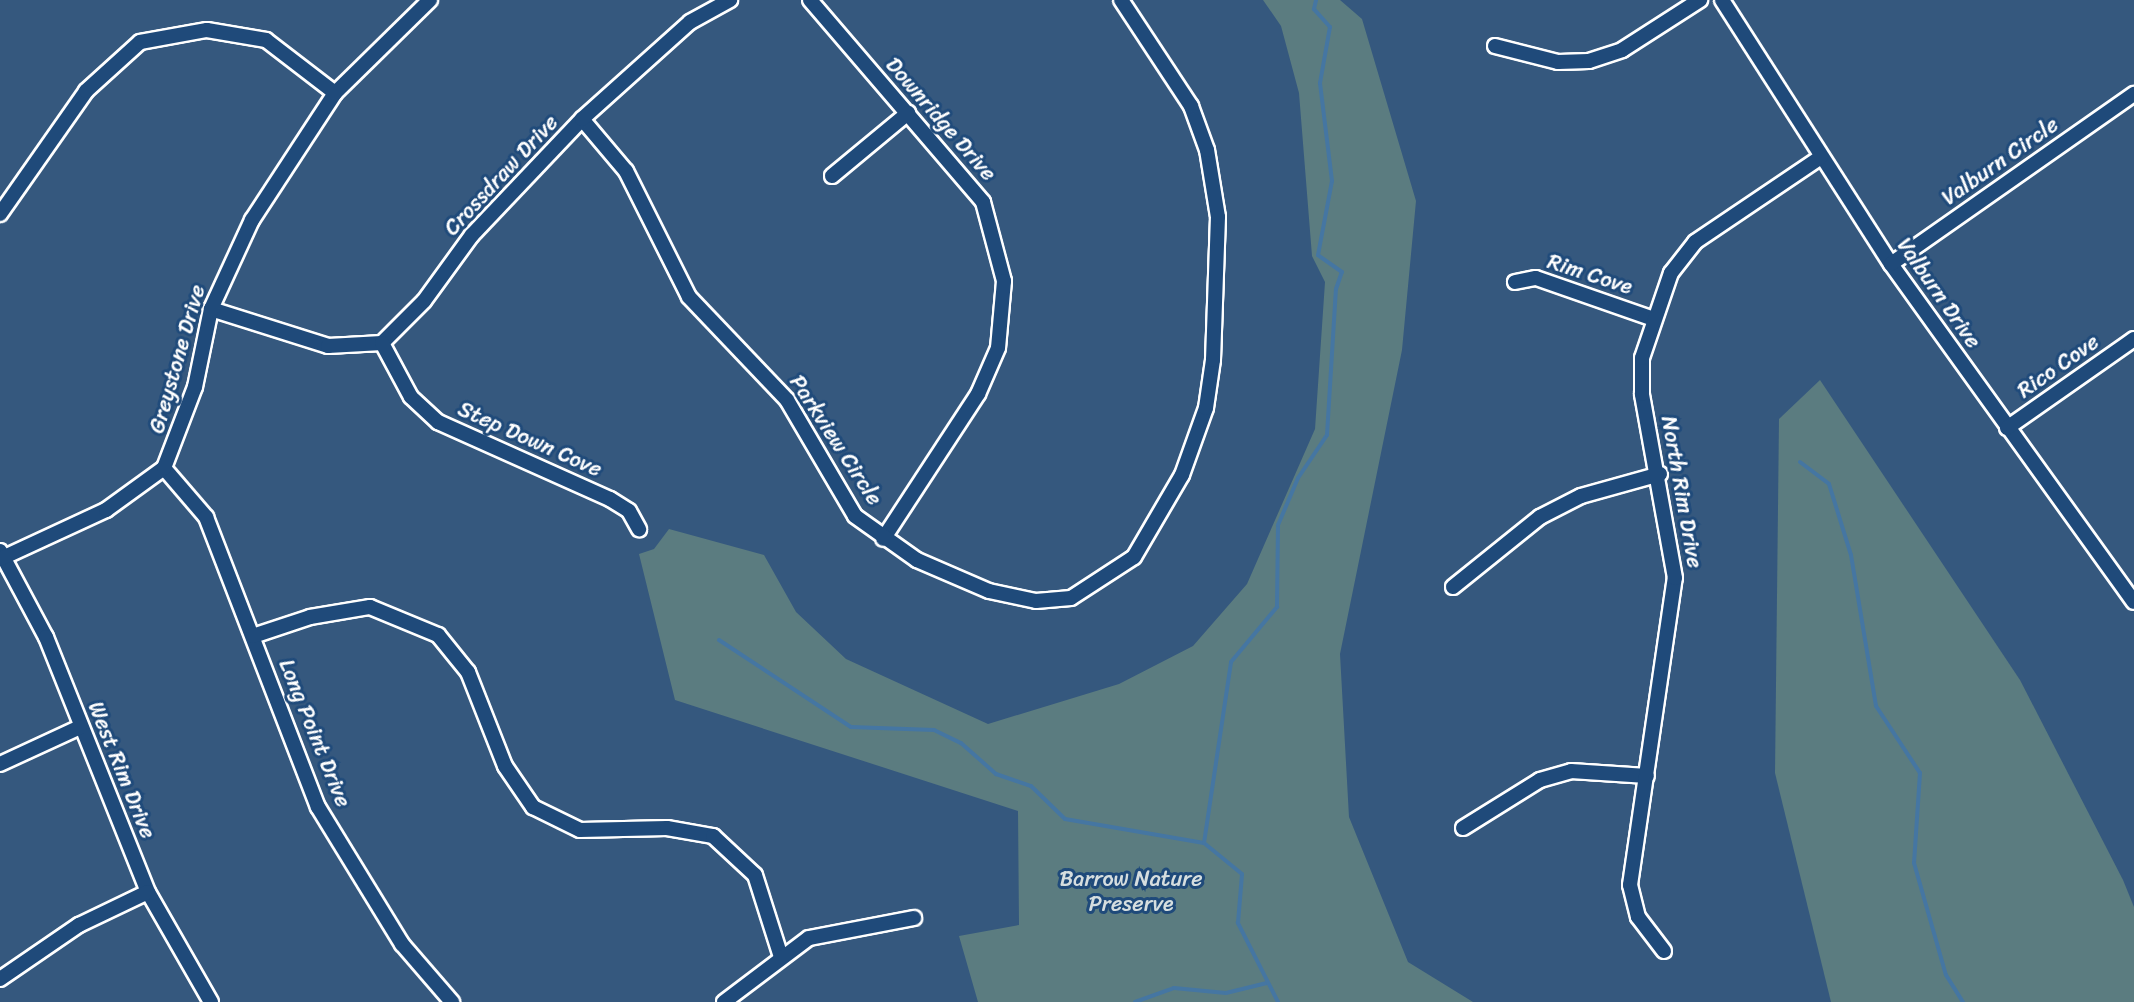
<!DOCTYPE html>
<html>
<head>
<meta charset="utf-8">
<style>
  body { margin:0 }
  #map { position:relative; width:2134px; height:1002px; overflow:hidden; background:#35587e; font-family:Sriracha,sans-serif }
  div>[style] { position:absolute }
  .green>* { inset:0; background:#5b7c80 }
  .stream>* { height:4px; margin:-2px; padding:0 2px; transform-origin:2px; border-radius:2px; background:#4576a2 }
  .roads { filter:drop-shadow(2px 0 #fff) drop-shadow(-2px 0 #fff) drop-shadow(0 2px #fff) drop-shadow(0 -2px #fff) }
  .minor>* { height:14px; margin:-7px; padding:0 7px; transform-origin:7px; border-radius:7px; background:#1f4a7a }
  span { translate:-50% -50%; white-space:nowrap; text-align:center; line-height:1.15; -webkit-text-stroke:6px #1f4a7a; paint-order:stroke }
  .street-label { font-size:22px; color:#fff }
  .park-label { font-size:22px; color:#d6dedf }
</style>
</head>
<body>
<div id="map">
  <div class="green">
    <div style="clip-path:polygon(1263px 0,1340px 0,1362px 19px,1416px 201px,1402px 350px,1340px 654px,1349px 817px,1408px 962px,1473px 1002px,978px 1002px,959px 936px,1019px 925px,1018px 811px,675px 700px,639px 554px,654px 549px,669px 529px,764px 555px,796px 612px,846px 659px,988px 724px,1119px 684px,1193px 646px,1247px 584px,1315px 429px,1325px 282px,1312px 256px,1299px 93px,1281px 26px)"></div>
    <div style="clip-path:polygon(1820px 380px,2020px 680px,2123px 880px,2134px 907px,2134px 1002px,1831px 1002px,1775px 773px,1779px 419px)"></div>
  </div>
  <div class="stream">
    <div style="left:1800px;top:462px;width:36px;rotate:37deg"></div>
    <div style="left:1829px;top:484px;width:74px;rotate:72.8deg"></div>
    <div style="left:1851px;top:555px;width:153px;rotate:80.6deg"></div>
    <div style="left:1876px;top:706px;width:80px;rotate:56.7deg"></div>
    <div style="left:1920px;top:773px;width:90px;rotate:93.8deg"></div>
    <div style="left:1914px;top:863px;width:116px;rotate:74.1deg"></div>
    <div style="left:1946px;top:975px;width:32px;rotate:58deg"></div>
    <div style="left:719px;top:640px;width:158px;rotate:33.4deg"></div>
    <div style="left:851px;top:727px;width:83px;rotate:2.1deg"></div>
    <div style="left:934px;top:730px;width:30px;rotate:26deg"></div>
    <div style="left:961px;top:743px;width:47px;rotate:41.5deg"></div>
    <div style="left:996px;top:774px;width:37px;rotate:19deg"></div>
    <div style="left:1031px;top:786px;width:47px;rotate:44.1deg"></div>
    <div style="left:1065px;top:819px;width:141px;rotate:9.8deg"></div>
    <div style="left:1135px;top:1002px;width:41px;rotate:-19.7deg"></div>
    <div style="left:1174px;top:988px;width:52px;rotate:5.5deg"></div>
    <div style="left:1226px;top:993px;width:42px;rotate:-13.7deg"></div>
    <div style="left:1278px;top:1002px;width:89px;rotate:-116.9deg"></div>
    <div style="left:1238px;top:923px;width:49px;rotate:-85.3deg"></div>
    <div style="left:1242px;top:874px;width:49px;rotate:-140.8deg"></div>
    <div style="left:1204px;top:843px;width:183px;rotate:-81.5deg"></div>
    <div style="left:1231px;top:662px;width:72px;rotate:-50.1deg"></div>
    <div style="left:1277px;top:607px;width:82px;rotate:-89.3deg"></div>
    <div style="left:1278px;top:525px;width:51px;rotate:-66.9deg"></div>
    <div style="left:1298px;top:478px;width:52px;rotate:-56deg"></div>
    <div style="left:1327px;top:435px;width:146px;rotate:-86.5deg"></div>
    <div style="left:1336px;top:289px;width:18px;rotate:-71deg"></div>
    <div style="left:1342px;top:272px;width:29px;rotate:-145deg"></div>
    <div style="left:1318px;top:255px;width:75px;rotate:-79.3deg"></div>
    <div style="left:1332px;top:181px;width:99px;rotate:-97deg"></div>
    <div style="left:1320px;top:83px;width:57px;rotate:-79.9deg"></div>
    <div style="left:1330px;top:27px;width:24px;rotate:-132deg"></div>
    <div style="left:1314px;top:9px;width:9px;rotate:-77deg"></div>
  </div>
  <div class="roads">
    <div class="minor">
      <div style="left:810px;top:0;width:266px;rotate:49.4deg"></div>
      <div style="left:983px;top:202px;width:82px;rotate:75.1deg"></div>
      <div style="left:1004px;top:281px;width:67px;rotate:95.1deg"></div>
      <div style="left:998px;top:348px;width:50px;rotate:113.5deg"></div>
      <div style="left:978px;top:394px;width:173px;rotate:123.2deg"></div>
      <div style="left:1722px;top:0;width:313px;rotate:57.4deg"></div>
      <div style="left:1891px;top:264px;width:416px;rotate:54.3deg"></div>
      <div style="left:1495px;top:46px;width:65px;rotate:14.3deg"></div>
      <div style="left:1558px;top:62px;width:31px;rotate:-2deg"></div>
      <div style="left:1589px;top:61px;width:35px;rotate:-18deg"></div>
      <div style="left:1622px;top:50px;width:93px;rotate:-32.7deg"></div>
      <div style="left:582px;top:119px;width:68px;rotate:49.8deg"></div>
      <div style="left:626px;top:171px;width:141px;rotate:63.4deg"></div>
      <div style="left:689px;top:297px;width:142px;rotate:46.4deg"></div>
      <div style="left:787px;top:400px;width:134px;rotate:59.6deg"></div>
      <div style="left:855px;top:516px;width:76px;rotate:35.4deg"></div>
      <div style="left:917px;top:560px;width:78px;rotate:23.3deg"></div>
      <div style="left:989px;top:591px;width:48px;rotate:12deg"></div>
      <div style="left:1036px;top:601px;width:35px;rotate:-5deg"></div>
      <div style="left:1071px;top:598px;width:75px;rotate:-33.1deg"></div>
      <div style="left:1134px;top:557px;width:95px;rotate:-59.7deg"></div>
      <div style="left:1182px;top:475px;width:71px;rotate:-70.3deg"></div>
      <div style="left:1206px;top:408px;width:49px;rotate:-81.7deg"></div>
      <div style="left:1213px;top:360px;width:143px;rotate:-88deg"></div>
      <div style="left:1218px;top:217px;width:68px;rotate:-99.3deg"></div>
      <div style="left:1207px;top:150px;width:47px;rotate:-110deg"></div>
      <div style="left:1191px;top:106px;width:127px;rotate:-123.4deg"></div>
      <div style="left:832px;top:176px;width:99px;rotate:-39.7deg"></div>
      <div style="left:0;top:214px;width:150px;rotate:-55deg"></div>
      <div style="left:86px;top:91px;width:73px;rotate:-42.2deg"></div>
      <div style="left:140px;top:42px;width:68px;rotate:-10.2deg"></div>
      <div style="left:207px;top:30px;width:60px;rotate:9.6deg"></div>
      <div style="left:266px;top:40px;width:87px;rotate:37.5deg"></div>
      <div style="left:1891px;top:264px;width:297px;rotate:-35deg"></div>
      <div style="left:1515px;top:282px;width:21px;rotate:-11deg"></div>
      <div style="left:1536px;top:278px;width:122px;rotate:19.2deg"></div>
      <div style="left:211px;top:309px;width:123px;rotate:17.5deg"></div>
      <div style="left:328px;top:346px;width:54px;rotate:-3.2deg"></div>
      <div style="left:382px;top:343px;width:59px;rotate:-45deg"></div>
      <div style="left:424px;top:301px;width:82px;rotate:-54deg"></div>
      <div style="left:472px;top:235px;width:160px;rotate:-46.5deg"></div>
      <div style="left:582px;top:119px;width:145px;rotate:-41.9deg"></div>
      <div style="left:690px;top:22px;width:46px;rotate:-28.8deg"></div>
      <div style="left:382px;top:343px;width:61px;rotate:61.8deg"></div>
      <div style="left:411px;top:397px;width:37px;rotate:43deg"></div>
      <div style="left:438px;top:422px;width:188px;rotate:24.1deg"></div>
      <div style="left:610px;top:499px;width:22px;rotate:32deg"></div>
      <div style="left:629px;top:511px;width:21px;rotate:61deg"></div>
      <div style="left:2007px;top:428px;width:155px;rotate:-35deg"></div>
      <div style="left:164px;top:468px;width:65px;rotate:49.4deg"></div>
      <div style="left:206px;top:517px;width:311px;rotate:68.9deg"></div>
      <div style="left:318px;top:807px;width:161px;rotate:58.5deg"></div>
      <div style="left:402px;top:944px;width:77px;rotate:49.2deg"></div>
      <div style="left:0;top:551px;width:98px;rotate:61.9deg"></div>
      <div style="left:46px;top:637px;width:275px;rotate:68.2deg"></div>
      <div style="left:148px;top:892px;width:127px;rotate:60.2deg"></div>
      <div style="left:0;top:559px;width:117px;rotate:-24.8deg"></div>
      <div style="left:106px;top:510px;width:72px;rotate:-35.9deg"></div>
      <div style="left:164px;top:468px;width:87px;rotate:-69.1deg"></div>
      <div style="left:195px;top:387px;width:80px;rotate:-78.4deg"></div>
      <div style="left:211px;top:309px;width:98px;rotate:-65.3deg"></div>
      <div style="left:252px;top:220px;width:152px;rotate:-56.8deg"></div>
      <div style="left:335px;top:93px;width:133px;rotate:-44.4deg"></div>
      <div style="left:1453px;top:587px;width:112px;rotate:-38.8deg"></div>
      <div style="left:1540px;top:517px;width:46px;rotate:-27.1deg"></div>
      <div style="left:1581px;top:496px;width:82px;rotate:-15.6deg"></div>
      <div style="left:253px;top:636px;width:60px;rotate:-18.4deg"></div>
      <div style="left:310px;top:617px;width:61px;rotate:-9.5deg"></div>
      <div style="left:370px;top:607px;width:74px;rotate:22.4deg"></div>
      <div style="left:438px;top:635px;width:48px;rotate:51deg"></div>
      <div style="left:468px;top:672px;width:101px;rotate:68.5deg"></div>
      <div style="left:505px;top:766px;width:50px;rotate:55.7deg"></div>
      <div style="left:533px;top:807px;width:52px;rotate:26.1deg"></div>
      <div style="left:580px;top:830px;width:87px;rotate:-1.3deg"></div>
      <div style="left:667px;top:828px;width:47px;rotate:9.9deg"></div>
      <div style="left:713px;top:836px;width:57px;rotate:42.9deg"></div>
      <div style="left:755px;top:875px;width:83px;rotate:72.4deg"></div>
      <div style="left:0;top:764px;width:88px;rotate:-24.8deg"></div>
      <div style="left:1463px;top:828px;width:91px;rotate:-31.9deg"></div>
      <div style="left:1540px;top:780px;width:32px;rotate:-16deg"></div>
      <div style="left:1571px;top:771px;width:76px;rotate:3.8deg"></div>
      <div style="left:1664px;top:951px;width:43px;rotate:-127.4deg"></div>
      <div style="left:1638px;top:917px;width:33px;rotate:-104deg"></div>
      <div style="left:1630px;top:885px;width:310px;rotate:-81.7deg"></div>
      <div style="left:1675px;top:578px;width:187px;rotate:-100.2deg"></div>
      <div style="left:1642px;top:394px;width:36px;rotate:-90deg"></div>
      <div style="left:1642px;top:358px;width:90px;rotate:-71.2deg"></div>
      <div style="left:1671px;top:273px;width:39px;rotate:-52deg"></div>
      <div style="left:1695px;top:242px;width:152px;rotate:-34deg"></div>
      <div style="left:0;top:979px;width:96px;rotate:-34.4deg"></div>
      <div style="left:79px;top:925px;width:76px;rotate:-25.6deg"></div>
      <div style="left:724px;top:1002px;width:106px;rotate:-37deg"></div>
      <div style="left:809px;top:938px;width:107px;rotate:-10.8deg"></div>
    </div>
  </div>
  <div class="street-label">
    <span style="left:941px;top:119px;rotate:49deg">Downridge Drive</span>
    <span style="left:2000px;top:161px;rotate:-35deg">Valburn Circle</span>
    <span style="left:501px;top:175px;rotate:-47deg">Crossdraw Drive</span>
    <span style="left:1590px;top:274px;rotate:18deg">Rim Cove</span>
    <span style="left:1939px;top:293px;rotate:55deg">Valburn Drive</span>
    <span style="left:177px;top:359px;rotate:-74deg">Greystone Drive</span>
    <span style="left:2058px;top:366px;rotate:-35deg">Rico Cove</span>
    <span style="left:530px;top:439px;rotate:24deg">Step Down Cove</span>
    <span style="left:836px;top:440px;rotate:57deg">Parkview Circle</span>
    <span style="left:1682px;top:492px;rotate:80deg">North Rim Drive</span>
    <span style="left:315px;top:733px;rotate:68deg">Long Point Drive</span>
    <span style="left:122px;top:770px;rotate:68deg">West Rim Drive</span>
  </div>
  <div class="park-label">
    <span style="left:1131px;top:891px">Barrow Nature<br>Preserve</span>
  </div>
</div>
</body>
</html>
